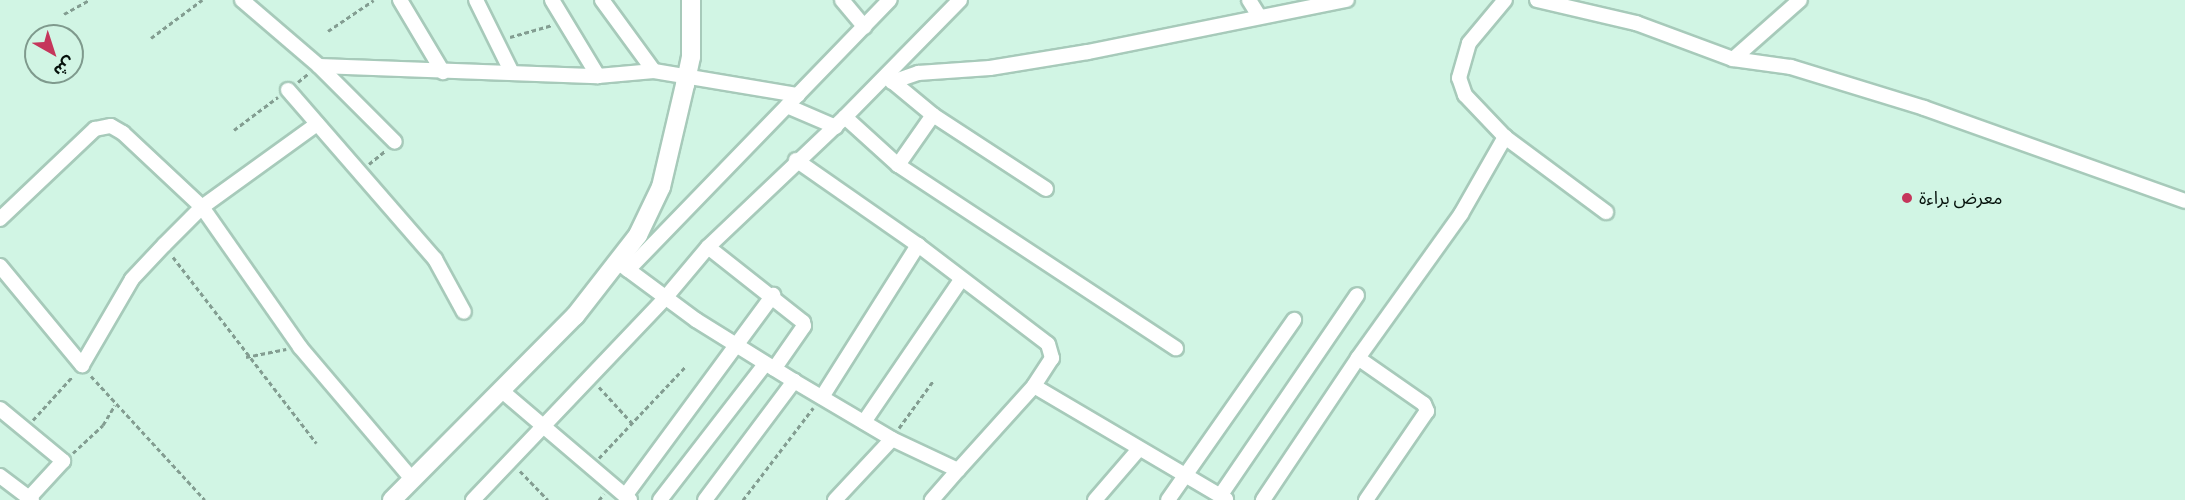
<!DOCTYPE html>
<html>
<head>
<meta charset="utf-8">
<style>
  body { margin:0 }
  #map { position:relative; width:2185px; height:500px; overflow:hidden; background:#d1f5e4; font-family:Cabin,"Noto Sans Arabic",sans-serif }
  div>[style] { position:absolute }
  .path>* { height:3px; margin-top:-1.5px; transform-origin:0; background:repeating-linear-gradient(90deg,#839d91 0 4.5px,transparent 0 7.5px) }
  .roads { filter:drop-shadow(2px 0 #a7caba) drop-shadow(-2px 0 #a7caba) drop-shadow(0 2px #a7caba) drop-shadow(0 -2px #a7caba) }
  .street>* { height:14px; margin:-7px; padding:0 7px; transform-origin:7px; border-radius:7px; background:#fff }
  .secondary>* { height:18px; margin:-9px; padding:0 9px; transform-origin:9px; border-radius:9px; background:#fff }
  .dots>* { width:16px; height:16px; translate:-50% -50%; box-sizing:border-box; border:3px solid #d1f5e4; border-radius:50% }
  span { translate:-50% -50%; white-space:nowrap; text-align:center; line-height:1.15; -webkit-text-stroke:6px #d1f5e4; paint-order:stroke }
  .poi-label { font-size:18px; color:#05110b }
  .left { translate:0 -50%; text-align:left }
  .north { position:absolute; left:24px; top:24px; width:60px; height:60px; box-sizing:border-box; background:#d1f5e4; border:2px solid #7f9a8d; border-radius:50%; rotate:141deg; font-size:16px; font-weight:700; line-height:24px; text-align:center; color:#05110b }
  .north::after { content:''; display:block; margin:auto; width:21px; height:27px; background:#c5365b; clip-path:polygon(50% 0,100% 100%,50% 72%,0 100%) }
</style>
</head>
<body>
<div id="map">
  <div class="path">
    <div style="left:64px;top:14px;width:29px;rotate:-29deg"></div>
    <div style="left:328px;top:31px;width:55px;rotate:-34deg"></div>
    <div style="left:510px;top:37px;width:44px;rotate:-15.9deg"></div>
    <div style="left:151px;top:38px;width:64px;rotate:-36.7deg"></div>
    <div style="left:298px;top:82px;width:14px;rotate:-39deg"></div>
    <div style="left:234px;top:130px;width:55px;rotate:-36.9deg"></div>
    <div style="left:369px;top:164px;width:21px;rotate:-39deg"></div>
    <div style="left:173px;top:257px;width:235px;rotate:52.4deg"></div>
    <div style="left:246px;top:357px;width:41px;rotate:-11.3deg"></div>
    <div style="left:91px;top:376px;width:168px;rotate:47.4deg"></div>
    <div style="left:599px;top:387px;width:49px;rotate:47.5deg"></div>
    <div style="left:33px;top:420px;width:59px;rotate:-47.7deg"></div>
    <div style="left:899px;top:428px;width:58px;rotate:-54.1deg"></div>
    <div style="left:73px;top:453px;width:41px;rotate:-43deg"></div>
    <div style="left:103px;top:425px;width:23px;rotate:-59deg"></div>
    <div style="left:599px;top:458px;width:127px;rotate:-46.6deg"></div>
    <div style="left:520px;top:471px;width:40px;rotate:46deg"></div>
    <div style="left:599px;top:500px;width:8px;rotate:-50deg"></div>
    <div style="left:743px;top:500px;width:116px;rotate:-52.7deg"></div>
  </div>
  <div class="roads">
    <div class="street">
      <div style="left:242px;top:0;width:101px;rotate:40.6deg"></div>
      <div style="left:319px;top:66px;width:107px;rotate:45deg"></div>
      <div style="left:400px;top:0;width:84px;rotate:59.2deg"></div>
      <div style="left:476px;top:0;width:81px;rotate:63.7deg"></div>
      <div style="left:552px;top:0;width:89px;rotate:58.8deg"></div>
      <div style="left:602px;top:0;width:88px;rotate:53.8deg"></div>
      <div style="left:842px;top:0;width:35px;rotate:50deg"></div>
      <div style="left:1249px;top:0;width:19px;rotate:58deg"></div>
      <div style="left:1537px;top:0;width:102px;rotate:13.1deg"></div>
      <div style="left:1636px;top:23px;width:103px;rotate:20.4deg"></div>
      <div style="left:1733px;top:59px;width:59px;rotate:7.9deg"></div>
      <div style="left:1791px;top:67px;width:139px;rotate:17.1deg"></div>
      <div style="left:1924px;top:108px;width:277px;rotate:19.6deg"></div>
      <div style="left:1733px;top:59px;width:89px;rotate:-41.4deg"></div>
      <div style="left:319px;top:66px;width:279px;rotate:2.1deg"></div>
      <div style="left:598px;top:76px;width:56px;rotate:-5.1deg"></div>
      <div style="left:654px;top:71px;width:146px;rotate:9.5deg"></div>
      <div style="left:887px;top:77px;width:60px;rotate:39.6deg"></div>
      <div style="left:933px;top:115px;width:135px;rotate:33.2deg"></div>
      <div style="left:892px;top:82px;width:28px;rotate:-19deg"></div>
      <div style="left:918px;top:73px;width:72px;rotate:-4deg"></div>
      <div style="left:990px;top:68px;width:99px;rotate:-9.3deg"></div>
      <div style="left:1088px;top:52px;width:264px;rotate:-11.4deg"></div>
      <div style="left:288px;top:90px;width:224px;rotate:49deg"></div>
      <div style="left:435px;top:259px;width:60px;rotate:61.3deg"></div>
      <div style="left:787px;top:106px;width:53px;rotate:23.2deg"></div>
      <div style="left:845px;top:117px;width:164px;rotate:-45.5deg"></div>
      <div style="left:1505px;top:137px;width:126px;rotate:36.6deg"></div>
      <div style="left:796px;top:160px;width:149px;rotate:34.9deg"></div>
      <div style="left:918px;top:245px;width:163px;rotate:37.3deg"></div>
      <div style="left:1048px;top:344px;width:15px;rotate:74deg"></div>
      <div style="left:1052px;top:358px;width:33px;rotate:123deg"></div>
      <div style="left:1034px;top:386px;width:113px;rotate:132.1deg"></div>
      <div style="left:898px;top:165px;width:333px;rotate:33.4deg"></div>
      <div style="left:0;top:219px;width:131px;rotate:-43.5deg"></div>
      <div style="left:95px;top:129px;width:16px;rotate:-11deg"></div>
      <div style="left:111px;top:126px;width:14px;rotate:30deg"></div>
      <div style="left:123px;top:133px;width:108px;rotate:43.1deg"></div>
      <div style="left:202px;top:207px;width:171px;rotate:55deg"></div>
      <div style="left:300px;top:347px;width:173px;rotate:49.7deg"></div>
      <div style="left:708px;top:247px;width:121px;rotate:38.3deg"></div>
      <div style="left:803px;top:322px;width:4px;rotate:76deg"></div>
      <div style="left:804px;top:326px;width:52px;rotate:124.9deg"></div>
      <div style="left:619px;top:263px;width:96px;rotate:36.5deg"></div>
      <div style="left:696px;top:320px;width:115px;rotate:31.9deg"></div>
      <div style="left:794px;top:381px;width:114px;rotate:30.6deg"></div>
      <div style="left:892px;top:439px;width:73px;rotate:25.2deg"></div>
      <div style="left:958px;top:470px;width:40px;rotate:131deg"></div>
      <div style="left:0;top:266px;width:129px;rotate:50.4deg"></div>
      <div style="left:82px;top:365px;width:99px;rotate:-59.8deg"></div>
      <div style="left:132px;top:279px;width:47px;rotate:-46.7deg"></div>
      <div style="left:164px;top:245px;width:54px;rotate:-45deg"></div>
      <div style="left:202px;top:207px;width:142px;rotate:-35.8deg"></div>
      <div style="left:628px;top:270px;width:376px;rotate:-45.9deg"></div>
      <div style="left:1358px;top:358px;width:80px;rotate:34.9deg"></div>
      <div style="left:1424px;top:404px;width:8px;rotate:67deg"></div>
      <div style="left:1427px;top:411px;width:108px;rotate:124.4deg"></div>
      <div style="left:1034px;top:386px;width:223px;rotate:30.5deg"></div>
      <div style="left:502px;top:391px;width:168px;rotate:40.4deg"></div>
      <div style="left:822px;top:397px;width:180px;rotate:-57.7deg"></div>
      <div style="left:0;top:409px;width:82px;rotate:39.5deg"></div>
      <div style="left:63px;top:461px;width:53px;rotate:132.7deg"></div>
      <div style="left:864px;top:422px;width:172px;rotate:-55.7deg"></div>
      <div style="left:0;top:476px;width:40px;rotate:37deg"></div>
      <div style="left:625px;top:496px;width:250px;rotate:-53.6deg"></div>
      <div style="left:1220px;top:496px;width:243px;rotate:-55.7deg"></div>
      <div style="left:473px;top:500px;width:280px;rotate:-46.4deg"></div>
      <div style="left:666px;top:297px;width:65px;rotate:-50deg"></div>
      <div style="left:708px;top:247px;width:189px;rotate:-43.5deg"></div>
      <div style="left:845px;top:117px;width:72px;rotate:42.2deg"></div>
      <div style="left:898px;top:165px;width:61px;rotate:-55deg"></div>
      <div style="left:660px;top:500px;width:172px;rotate:-52.3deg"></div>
      <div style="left:705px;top:500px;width:149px;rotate:-53.2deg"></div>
      <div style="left:835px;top:500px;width:83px;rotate:-46.9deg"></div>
      <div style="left:1095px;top:500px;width:67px;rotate:-49.2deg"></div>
      <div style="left:1168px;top:500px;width:220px;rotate:-55deg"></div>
      <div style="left:1263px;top:500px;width:171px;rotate:-56.2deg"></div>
      <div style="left:1358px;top:358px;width:177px;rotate:-54.4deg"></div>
      <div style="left:1461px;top:214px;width:89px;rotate:-60.3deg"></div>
      <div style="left:1505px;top:137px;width:58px;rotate:-133.6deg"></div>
      <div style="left:1465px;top:95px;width:18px;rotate:-109deg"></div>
      <div style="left:1459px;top:78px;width:36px;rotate:-74deg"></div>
      <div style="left:1469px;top:43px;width:56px;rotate:-50.1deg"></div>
    </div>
    <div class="secondary">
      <div style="left:392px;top:500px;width:260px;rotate:-45.2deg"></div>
      <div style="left:575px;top:316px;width:103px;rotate:-52.1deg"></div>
      <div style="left:638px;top:235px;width:53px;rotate:-64.4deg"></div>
      <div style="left:661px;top:187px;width:105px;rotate:-76.8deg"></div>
      <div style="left:685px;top:85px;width:29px;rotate:-78deg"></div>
      <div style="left:691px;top:57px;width:57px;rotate:-90deg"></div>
    </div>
  </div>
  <div class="dots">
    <div style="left:1907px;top:198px;background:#c5365b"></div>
  </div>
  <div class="poi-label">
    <span class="left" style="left:1919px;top:198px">معرض براءة</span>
  </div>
  <div class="north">ش</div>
</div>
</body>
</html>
